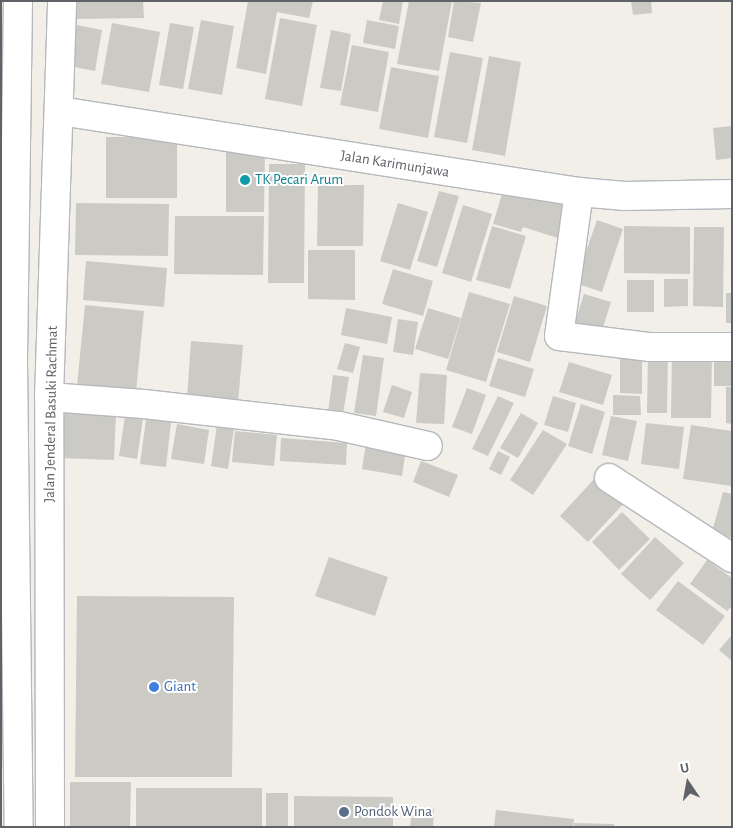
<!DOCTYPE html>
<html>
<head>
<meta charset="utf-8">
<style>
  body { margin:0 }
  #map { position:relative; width:733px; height:828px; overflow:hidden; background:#f1efe8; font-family:"Alegreya Sans",sans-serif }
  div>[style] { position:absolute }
  .building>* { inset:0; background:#cccac5 }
  .roads { filter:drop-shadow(1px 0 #b5b8bc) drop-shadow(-1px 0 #b5b8bc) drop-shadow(0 1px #b5b8bc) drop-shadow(0 -1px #b5b8bc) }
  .minor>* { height:28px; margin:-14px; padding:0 14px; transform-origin:14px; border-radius:14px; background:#fff }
  .tertiary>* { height:28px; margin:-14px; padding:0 14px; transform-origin:14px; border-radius:14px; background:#fff }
  .secondary>* { height:28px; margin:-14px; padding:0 14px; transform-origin:14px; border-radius:14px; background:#fff }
  .dots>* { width:14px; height:14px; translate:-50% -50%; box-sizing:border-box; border:2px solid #fff; border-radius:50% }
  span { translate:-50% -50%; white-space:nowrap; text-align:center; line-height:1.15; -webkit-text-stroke:4px #fff; paint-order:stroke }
  .street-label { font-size:15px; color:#5f6368 }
  .culture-label { font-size:15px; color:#0d838f }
  .left { translate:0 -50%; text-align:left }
  .shop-label { font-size:15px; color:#366cbe }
  .service-label { font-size:15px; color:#4e5e75 }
  .frame { position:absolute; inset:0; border:2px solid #5f6368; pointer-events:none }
  .north { position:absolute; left:663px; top:758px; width:50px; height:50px; -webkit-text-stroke:4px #fff; paint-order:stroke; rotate:348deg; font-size:14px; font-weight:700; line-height:20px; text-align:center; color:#5f6368 }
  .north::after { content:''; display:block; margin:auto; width:18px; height:22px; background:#5f6368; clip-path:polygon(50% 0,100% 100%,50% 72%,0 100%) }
</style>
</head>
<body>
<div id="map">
  <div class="building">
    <div style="clip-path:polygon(143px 1px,144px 18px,76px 19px,76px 2px)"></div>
    <div style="clip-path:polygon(248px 1px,313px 1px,309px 18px,277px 12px,266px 74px,236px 68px)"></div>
    <div style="clip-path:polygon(383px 1px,403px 1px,399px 24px,379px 20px)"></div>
    <div style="clip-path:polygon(409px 1px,452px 1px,439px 71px,397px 64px)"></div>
    <div style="clip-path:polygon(454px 1px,481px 3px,473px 42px,448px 37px)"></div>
    <div style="clip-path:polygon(631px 1px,651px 1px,652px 13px,633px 15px)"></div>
    <div style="clip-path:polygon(280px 18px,317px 25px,302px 106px,265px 99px)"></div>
    <div style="clip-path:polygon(201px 20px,234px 26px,222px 95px,188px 89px)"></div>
    <div style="clip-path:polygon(367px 20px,399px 26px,395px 49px,363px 43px)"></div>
    <div style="clip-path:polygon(112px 23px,160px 32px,149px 92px,101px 84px)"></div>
    <div style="clip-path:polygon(170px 23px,194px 27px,183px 89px,159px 85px)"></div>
    <div style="clip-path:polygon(77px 25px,102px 30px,95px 71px,69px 66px)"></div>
    <div style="clip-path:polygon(331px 30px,351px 34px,341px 91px,320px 88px)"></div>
    <div style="clip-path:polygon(352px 45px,389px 52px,378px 112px,340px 105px)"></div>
    <div style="clip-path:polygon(450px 52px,483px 58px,467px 143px,434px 137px)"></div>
    <div style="clip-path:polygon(489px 56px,521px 62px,505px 156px,472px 150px)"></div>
    <div style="clip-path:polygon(391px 67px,439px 76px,428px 138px,379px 129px)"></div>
    <div style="clip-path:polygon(732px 126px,732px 158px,716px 160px,713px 128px)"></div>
    <div style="clip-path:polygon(106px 137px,177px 137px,177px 198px,106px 198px)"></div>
    <div style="clip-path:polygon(226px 148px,265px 148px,264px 212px,226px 212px)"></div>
    <div style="clip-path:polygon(269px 164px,305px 164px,304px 283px,268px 283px)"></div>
    <div style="clip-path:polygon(318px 185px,364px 185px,363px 246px,317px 246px)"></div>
    <div style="clip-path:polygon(504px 187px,572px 202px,561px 239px,523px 227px,521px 232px,493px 224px)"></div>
    <div style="clip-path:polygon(439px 191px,459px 196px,437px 267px,417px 261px)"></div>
    <div style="clip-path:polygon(76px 203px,169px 204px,168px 256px,75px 255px)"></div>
    <div style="clip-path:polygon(398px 203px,428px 212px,410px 270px,380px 261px)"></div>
    <div style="clip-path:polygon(463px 205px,492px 214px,471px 282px,442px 273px)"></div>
    <div style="clip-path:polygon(175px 216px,264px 216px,263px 275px,174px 274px)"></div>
    <div style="clip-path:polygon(597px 220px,623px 229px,602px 292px,575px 283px)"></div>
    <div style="clip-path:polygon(492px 226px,526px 236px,510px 289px,476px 280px)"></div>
    <div style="clip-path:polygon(624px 226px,690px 227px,690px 274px,624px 273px)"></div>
    <div style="clip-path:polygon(694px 227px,724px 227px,723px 307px,693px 306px)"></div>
    <div style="clip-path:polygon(308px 250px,355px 250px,355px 300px,308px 299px)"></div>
    <div style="clip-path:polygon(86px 261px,167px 268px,164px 307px,83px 300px)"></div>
    <div style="clip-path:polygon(393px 269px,433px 281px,423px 316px,382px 304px)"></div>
    <div style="clip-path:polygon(664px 279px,688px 279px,688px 306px,664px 307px)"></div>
    <div style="clip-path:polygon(627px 280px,654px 280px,654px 312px,627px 312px)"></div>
    <div style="clip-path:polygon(469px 292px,510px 304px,486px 382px,446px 370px)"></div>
    <div style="clip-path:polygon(726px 293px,732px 293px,731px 323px,726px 323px)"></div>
    <div style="clip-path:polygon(584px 294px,611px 302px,599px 340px,572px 332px)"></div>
    <div style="clip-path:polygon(514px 296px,547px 306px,530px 362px,497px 352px)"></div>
    <div style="clip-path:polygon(85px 305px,144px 311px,136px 392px,77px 386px)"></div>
    <div style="clip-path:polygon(346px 308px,392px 317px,387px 344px,341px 335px)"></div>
    <div style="clip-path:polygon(428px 308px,461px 318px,448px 359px,415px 349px)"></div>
    <div style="clip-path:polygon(398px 319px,418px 322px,413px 355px,393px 352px)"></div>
    <div style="clip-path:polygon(191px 341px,243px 345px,238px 403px,187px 399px)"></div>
    <div style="clip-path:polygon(345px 343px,360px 347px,353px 373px,337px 369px)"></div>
    <div style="clip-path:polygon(672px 351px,712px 351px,711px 418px,671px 418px)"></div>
    <div style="clip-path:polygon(714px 351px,732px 351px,732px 386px,714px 386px)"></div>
    <div style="clip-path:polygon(648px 353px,668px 354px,667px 413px,647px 413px)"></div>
    <div style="clip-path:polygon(363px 355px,384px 358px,376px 416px,354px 413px)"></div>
    <div style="clip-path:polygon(620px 355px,642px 355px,642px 394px,620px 393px)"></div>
    <div style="clip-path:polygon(498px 358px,534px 369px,525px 397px,489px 386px)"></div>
    <div style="clip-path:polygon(569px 362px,612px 375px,603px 405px,559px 392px)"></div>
    <div style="clip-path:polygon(420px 373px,447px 375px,444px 424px,416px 423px)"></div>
    <div style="clip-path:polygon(333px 375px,349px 377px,343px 414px,328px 412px)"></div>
    <div style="clip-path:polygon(392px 385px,412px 392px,404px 418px,383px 412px)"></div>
    <div style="clip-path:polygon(726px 387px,732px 387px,732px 424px,726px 423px)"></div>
    <div style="clip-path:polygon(467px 388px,486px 395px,472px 434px,452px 427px)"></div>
    <div style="clip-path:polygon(613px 395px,640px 396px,641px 415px,613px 415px)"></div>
    <div style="clip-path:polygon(498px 396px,514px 403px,488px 456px,472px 449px)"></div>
    <div style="clip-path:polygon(553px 396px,576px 403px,568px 432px,544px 425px)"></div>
    <div style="clip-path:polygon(581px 404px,605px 412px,592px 454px,568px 446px)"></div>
    <div style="clip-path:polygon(63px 411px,116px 414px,114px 460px,60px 458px)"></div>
    <div style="clip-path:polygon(521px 413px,538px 423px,518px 458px,500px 448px)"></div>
    <div style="clip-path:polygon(125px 416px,143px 419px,137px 459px,119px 456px)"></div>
    <div style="clip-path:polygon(611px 416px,637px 421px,628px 461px,602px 455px)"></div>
    <div style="clip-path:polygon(146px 419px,171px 422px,166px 467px,140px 464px)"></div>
    <div style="clip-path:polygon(646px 423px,684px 427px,679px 469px,641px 464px)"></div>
    <div style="clip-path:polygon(177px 424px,209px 430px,204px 464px,171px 459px)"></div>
    <div style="clip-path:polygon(217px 425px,234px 428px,228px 469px,211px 466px)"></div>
    <div style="clip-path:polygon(691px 425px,732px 431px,732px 486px,683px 479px)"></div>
    <div style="clip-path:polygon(543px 430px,567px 444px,533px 495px,510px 480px)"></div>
    <div style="clip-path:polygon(235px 431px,277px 435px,274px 466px,232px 462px)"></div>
    <div style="clip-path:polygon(281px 438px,347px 443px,346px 465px,280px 461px)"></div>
    <div style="clip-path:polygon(366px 443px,406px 449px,402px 476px,362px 469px)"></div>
    <div style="clip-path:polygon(498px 451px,510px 457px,501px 475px,489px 469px)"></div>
    <div style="clip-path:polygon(421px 461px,458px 475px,449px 497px,413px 482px)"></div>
    <div style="clip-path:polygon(596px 477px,624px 503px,588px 542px,560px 516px)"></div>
    <div style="clip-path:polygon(723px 492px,732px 494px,732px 538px,712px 532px)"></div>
    <div style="clip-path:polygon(622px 512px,650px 539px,619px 570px,592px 542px)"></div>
    <div style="clip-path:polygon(655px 537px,684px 563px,650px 600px,621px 574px)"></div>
    <div style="clip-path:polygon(329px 557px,388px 577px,375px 616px,315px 596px)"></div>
    <div style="clip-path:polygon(707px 560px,732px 578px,732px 606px,727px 611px,690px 584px)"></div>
    <div style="clip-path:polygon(678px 581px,725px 616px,703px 645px,656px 610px)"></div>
    <div style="clip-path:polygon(77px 596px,234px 597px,232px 777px,75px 777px)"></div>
    <div style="clip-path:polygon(732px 635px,732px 661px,719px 650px)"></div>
    <div style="clip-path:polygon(70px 782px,131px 782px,130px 827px,70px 827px)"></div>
    <div style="clip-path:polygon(136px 788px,262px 788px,262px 827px,136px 827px)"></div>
    <div style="clip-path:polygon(266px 793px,288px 793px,288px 827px,266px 827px)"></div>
    <div style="clip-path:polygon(294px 796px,393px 797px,393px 827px,294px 827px)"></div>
    <div style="clip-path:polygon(412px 807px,434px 809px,433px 827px,410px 827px)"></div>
    <div style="clip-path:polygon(496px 810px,574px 819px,573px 827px,494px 827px)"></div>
    <div style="clip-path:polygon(574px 823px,614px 824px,614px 827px,574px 827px)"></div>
  </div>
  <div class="roads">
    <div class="minor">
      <div style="left:579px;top:192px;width:145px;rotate:97.9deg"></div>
      <div style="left:559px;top:336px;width:92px;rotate:6.9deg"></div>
      <div style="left:650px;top:347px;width:82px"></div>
      <div style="left:49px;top:397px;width:95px;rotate:4.2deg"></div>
      <div style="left:144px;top:404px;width:196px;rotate:6.4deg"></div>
      <div style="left:339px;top:426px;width:91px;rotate:12.7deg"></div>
      <div style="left:609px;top:478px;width:147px;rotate:33deg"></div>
    </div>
    <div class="tertiary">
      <div style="left:60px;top:111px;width:525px;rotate:8.87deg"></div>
      <div style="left:579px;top:192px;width:46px;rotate:5deg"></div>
      <div style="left:625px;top:196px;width:107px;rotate:-1.1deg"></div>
    </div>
    <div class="secondary">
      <div style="left:18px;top:1px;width:362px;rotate:90.8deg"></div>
      <div style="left:13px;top:363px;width:464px;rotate:89.3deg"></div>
      <div style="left:50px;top:827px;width:430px;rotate:-90.1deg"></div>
      <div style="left:49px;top:397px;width:396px;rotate:-88.1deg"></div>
    </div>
  </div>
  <div class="dots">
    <div style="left:245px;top:180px;background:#0f9aa8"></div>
    <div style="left:154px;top:687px;background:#3f7fe0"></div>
    <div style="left:344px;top:812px;background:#5c6f8a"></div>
  </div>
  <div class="street-label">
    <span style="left:395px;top:164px;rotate:9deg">Jalan Karimunjawa</span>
    <span style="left:51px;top:414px;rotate:-89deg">Jalan Jenderal Basuki Rachmat</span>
  </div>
  <div class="culture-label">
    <span class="left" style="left:255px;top:180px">TK Pecari Arum</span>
  </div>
  <div class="shop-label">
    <span class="left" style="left:164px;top:687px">Giant</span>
  </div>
  <div class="service-label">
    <span class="left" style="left:354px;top:812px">Pondok Wina</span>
  </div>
  <div class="frame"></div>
  <div class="north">U</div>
</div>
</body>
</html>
